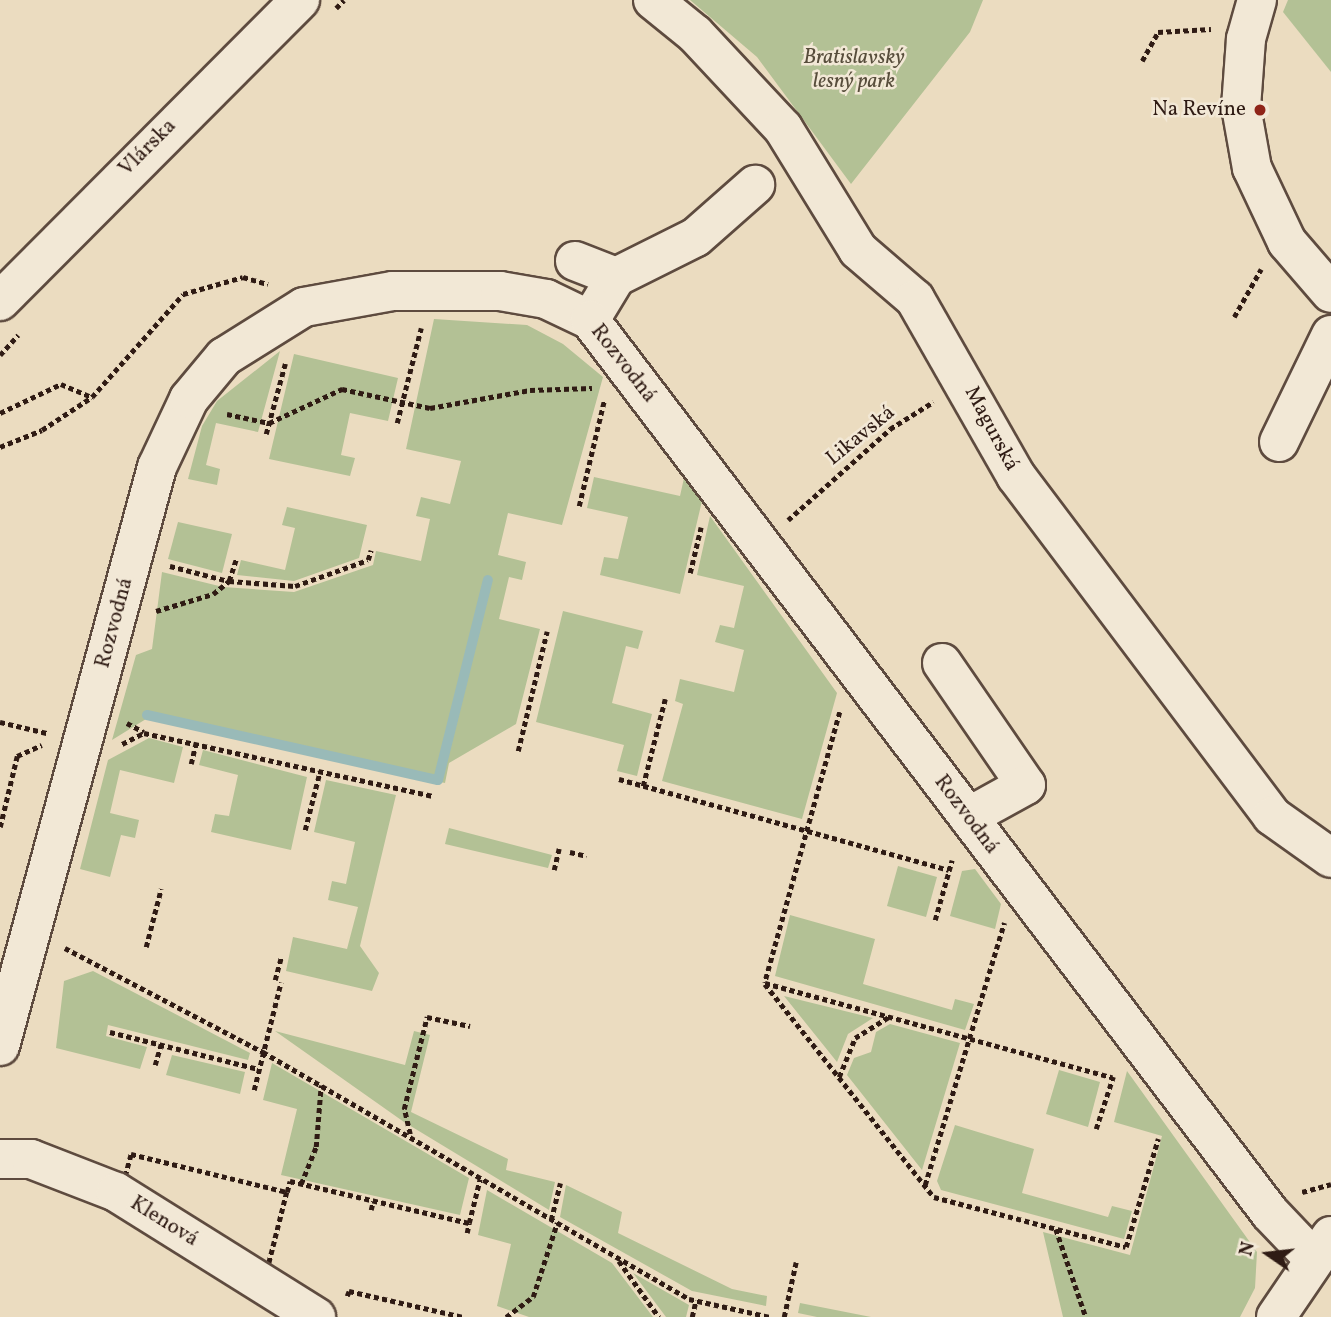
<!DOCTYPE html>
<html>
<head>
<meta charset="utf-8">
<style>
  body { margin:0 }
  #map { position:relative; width:1331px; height:1317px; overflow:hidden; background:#ebdcc0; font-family:Vollkorn,serif }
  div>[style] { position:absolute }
  .green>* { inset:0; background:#b3c195 }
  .stream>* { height:10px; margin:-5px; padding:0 5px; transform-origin:5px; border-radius:5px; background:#99bab8 }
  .path>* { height:4.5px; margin-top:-2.25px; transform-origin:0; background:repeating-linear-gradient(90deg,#2f1b14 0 5px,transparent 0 8.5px) }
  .roads { filter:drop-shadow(2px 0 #5e4b3f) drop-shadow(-2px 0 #5e4b3f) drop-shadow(0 2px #5e4b3f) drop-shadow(0 -2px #5e4b3f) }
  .minor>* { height:38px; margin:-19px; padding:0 19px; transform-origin:19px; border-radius:19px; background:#f2e8d6 }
  .dots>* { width:19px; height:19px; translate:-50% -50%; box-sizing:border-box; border:4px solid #f2e8d6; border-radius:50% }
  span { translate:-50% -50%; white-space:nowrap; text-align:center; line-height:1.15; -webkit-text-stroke:5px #f2e8d6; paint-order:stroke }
  .park-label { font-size:21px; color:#574d3b; font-style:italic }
  .poi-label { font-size:21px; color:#2f1b14 }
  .right { translate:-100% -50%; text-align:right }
  .street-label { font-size:21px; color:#2f1b14 }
  .north { position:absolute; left:1233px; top:1219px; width:70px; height:70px; -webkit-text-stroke:5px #f2e8d6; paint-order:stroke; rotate:284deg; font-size:19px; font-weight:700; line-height:28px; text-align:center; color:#2f1b14 }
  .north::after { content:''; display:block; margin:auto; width:24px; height:32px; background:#2f1b14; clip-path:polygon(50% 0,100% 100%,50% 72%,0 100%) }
</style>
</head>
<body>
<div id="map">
  <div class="green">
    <div style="clip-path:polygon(690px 0,983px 0,970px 32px,851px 184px,757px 57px)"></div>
    <div style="clip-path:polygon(1288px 0,1331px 0,1331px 72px,1283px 12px)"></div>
    <div style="clip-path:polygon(434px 319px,527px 325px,563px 344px,603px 377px,562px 525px,508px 513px,498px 555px,526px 562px,522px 580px,509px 577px,499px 619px,540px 629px,516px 724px,449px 763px,445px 783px,146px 719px,112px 740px,136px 655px,152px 649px,162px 572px,223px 587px,294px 592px,373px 565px,376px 551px,421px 561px,430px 519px,416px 516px,421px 497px,450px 504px,461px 461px,406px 449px)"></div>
    <div style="clip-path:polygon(280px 351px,258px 432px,216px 423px,206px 465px,220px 469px,217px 485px,188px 479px,202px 426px,217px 401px)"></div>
    <div style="clip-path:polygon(294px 354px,398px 378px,388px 421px,350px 413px,341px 455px,355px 458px,350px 476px,269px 459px)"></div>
    <div style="clip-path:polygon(594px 477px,680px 496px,684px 478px,702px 501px,680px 594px,600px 575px,604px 557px,618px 559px,628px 517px,587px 508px)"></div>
    <div style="clip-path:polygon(287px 507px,367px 525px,359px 558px,294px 581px,237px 575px,241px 560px,285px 570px,295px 528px,282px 525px)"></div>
    <div style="clip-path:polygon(710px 516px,837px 693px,802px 819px,662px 781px,683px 704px,675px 701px,680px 679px,734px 692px,744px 650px,715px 642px,720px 625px,734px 628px,744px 586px,697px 575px)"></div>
    <div style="clip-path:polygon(178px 522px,232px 534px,222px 573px,168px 559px)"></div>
    <div style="clip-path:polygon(563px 611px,643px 631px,638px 649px,626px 646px,612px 703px,652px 714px,637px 776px,617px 771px,624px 745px,536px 722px)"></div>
    <div style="clip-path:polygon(149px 738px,183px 747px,174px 783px,120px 770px,110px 813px,139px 820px,135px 838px,121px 835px,110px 877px,80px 869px,108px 760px)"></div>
    <div style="clip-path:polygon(203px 750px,307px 777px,291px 850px,211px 832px,215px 814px,229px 816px,238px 775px,199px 765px)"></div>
    <div style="clip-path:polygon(326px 780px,396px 795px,360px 946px,379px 973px,372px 991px,286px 971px,293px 937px,347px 949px,358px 907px,328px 900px,332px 881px,346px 884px,355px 842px,314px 832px)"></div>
    <div style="clip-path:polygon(449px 828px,552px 855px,548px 868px,445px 844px)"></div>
    <div style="clip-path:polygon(898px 866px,937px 877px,926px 917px,887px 906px)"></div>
    <div style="clip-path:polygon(975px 869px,1001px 904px,995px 929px,950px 916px,962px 871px)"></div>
    <div style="clip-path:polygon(790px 915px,875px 939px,863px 984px,952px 1010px,955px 999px,974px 1004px,965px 1030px,775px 976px)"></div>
    <div style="clip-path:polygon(93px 971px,250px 1053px,248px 1060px,108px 1025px,106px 1036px,147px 1047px,140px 1069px,56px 1048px,64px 981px)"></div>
    <div style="clip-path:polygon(784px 996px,873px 1018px,848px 1034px,837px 1062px)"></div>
    <div style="clip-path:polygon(890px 1024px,960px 1043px,922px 1170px,847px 1075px,854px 1058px,871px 1052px,876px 1032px)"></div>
    <div style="clip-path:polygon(275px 1031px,405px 1065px,414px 1031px,430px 1035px,411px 1112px,508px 1159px,506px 1170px,555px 1182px,549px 1210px,404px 1122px)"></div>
    <div style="clip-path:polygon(172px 1055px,245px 1072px,240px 1094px,166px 1075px)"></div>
    <div style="clip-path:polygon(272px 1063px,469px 1178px,460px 1215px,281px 1175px,297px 1109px,263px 1100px)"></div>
    <div style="clip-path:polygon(1059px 1070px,1100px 1082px,1088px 1127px,1046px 1114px)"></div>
    <div style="clip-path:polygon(1127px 1071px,1257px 1252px,1255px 1288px,1240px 1317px,1063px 1317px,1043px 1232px,1130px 1255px,1162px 1136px,1114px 1122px)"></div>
    <div style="clip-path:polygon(955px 1125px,1034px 1149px,1022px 1193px,1108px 1217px,1112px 1206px,1132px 1211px,1124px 1239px,941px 1190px,937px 1181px)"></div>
    <div style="clip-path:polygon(566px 1185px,622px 1212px,618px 1233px,732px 1289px,767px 1296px,766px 1306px,692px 1291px,560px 1217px)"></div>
    <div style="clip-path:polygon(487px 1190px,612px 1263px,653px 1317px,529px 1317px,497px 1306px,511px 1244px,478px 1235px)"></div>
    <div style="clip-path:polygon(633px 1273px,689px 1305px,686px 1317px,666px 1317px)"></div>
    <div style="clip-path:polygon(800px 1303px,871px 1317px,817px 1317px,798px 1313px)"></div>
  </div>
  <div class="stream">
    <div style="left:147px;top:715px;width:298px;rotate:12.6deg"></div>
    <div style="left:438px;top:780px;width:206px;rotate:-76deg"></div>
  </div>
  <div class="path">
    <div style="left:336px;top:8px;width:11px;rotate:-45deg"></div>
    <div style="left:1142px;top:61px;width:33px;rotate:-61deg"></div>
    <div style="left:1158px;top:32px;width:53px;rotate:-3.2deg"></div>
    <div style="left:1234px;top:317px;width:55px;rotate:-60.6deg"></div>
    <div style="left:0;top:355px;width:27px;rotate:-48deg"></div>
    <div style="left:0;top:413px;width:68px;rotate:-25.4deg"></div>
    <div style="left:61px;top:384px;width:34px;rotate:23deg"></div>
    <div style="left:227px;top:414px;width:43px;rotate:12.1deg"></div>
    <div style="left:269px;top:423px;width:81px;rotate:-25deg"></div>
    <div style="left:342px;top:389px;width:90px;rotate:12.2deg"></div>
    <div style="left:430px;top:408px;width:102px;rotate:-10.2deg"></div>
    <div style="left:530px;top:390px;width:62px;rotate:-1.8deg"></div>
    <div style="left:397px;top:423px;width:98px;rotate:-75.8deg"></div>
    <div style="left:266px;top:434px;width:73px;rotate:-74.8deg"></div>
    <div style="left:0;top:447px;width:45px;rotate:-22deg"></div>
    <div style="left:42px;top:430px;width:60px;rotate:-33.4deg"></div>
    <div style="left:92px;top:397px;width:137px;rotate:-48.5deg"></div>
    <div style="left:183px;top:294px;width:62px;rotate:-15.8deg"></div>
    <div style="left:243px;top:277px;width:26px;rotate:16deg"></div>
    <div style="left:579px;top:506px;width:108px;rotate:-76.6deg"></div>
    <div style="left:788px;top:520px;width:137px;rotate:-41.7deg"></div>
    <div style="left:890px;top:429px;width:51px;rotate:-32.1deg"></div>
    <div style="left:170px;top:566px;width:61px;rotate:14.3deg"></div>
    <div style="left:229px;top:581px;width:66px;rotate:4.3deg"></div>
    <div style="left:295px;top:586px;width:77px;rotate:-19.6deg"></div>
    <div style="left:368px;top:560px;width:10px;rotate:-73deg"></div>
    <div style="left:690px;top:573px;width:47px;rotate:-76.6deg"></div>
    <div style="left:156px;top:611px;width:59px;rotate:-16.6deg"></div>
    <div style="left:213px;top:594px;width:21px;rotate:-39deg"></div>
    <div style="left:229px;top:581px;width:23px;rotate:-72deg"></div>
    <div style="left:840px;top:712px;width:281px;rotate:105.5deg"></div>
    <div style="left:765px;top:983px;width:360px;rotate:15.2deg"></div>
    <div style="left:0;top:722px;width:48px;rotate:13.2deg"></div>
    <div style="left:127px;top:723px;width:19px;rotate:28deg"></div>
    <div style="left:122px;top:744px;width:25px;rotate:-27deg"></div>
    <div style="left:144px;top:733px;width:297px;rotate:12.3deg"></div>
    <div style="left:518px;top:751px;width:123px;rotate:-76.4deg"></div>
    <div style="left:191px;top:764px;width:22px;rotate:-77deg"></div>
    <div style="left:619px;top:779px;width:342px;rotate:15.4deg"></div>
    <div style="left:643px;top:786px;width:90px;rotate:-75.8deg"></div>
    <div style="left:0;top:827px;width:73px;rotate:-76.5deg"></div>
    <div style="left:17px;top:756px;width:27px;rotate:-24deg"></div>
    <div style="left:305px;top:830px;width:61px;rotate:-75.7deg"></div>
    <div style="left:570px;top:852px;width:17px;rotate:13deg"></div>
    <div style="left:554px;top:870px;width:22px;rotate:-77deg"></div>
    <div style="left:935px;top:920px;width:62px;rotate:-74.2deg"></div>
    <div style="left:146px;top:947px;width:60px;rotate:-75.5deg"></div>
    <div style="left:65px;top:948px;width:224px;rotate:27.7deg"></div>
    <div style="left:263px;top:1052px;width:492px;rotate:30.1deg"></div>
    <div style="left:689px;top:1299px;width:83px;rotate:12.5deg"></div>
    <div style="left:275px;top:980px;width:24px;rotate:-75deg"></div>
    <div style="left:765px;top:984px;width:272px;rotate:51.6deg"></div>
    <div style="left:934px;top:1197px;width:198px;rotate:14.6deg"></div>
    <div style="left:1126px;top:1247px;width:113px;rotate:-73.5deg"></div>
    <div style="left:110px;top:1032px;width:153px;rotate:14deg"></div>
    <div style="left:155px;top:1065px;width:22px;rotate:-74deg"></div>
    <div style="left:839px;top:1077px;width:42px;rotate:-67.7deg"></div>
    <div style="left:855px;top:1038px;width:40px;rotate:-32deg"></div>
    <div style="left:254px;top:1090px;width:111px;rotate:-76deg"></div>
    <div style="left:1096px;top:1129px;width:55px;rotate:-71.9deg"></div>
    <div style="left:410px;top:1134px;width:26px;rotate:-103deg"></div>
    <div style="left:404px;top:1109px;width:95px;rotate:-76deg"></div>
    <div style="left:427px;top:1017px;width:44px;rotate:11.8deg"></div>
    <div style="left:131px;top:1154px;width:161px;rotate:13.7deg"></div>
    <div style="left:287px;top:1192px;width:77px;rotate:104.2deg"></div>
    <div style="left:268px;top:1267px;width:169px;rotate:-147.5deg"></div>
    <div style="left:125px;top:1176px;width:23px;rotate:-75deg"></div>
    <div style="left:301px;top:1184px;width:40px;rotate:-68deg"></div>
    <div style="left:316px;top:1147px;width:62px;rotate:-85.4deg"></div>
    <div style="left:925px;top:1185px;width:274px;rotate:-73.2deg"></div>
    <div style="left:287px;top:1192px;width:11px;rotate:-75deg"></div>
    <div style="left:290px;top:1181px;width:184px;rotate:13.2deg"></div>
    <div style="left:469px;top:1223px;width:45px;rotate:-76deg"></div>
    <div style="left:1302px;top:1192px;width:30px;rotate:-15deg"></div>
    <div style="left:371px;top:1210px;width:9px;rotate:-77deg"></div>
    <div style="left:551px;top:1220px;width:38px;rotate:-76deg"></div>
    <div style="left:1056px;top:1229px;width:93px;rotate:71.2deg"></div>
    <div style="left:467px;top:1233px;width:10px;rotate:-79deg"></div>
    <div style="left:619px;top:1261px;width:69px;rotate:54.5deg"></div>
    <div style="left:347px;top:1296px;width:5px;rotate:-68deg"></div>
    <div style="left:349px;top:1291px;width:117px;rotate:12.8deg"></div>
    <div style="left:506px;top:1317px;width:34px;rotate:-37deg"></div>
    <div style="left:533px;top:1297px;width:78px;rotate:-72deg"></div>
    <div style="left:692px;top:1317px;width:17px;rotate:-77deg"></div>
    <div style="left:784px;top:1317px;width:56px;rotate:-77.7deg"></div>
  </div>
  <div class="roads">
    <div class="minor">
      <div style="left:653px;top:0;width:54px;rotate:39deg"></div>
      <div style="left:695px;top:34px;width:129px;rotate:46.9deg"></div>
      <div style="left:783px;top:128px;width:143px;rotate:58.4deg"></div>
      <div style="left:858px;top:250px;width:75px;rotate:40.7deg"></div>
      <div style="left:915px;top:299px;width:204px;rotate:60.3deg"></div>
      <div style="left:1016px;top:476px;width:426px;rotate:53deg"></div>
      <div style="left:1272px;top:816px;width:72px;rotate:35.4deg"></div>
      <div style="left:1257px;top:0;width:41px;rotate:105.8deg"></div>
      <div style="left:1246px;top:39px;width:68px;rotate:94.2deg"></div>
      <div style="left:1241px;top:107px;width:62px;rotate:79.8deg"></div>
      <div style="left:1252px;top:168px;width:82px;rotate:64.7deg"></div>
      <div style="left:1287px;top:242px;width:67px;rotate:49.2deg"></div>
      <div style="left:575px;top:261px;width:44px;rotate:21.3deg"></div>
      <div style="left:0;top:301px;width:425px;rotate:-45.1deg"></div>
      <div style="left:590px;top:320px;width:50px;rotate:-58.8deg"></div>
      <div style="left:616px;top:277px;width:89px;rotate:-26.6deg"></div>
      <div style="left:696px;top:237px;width:79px;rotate:-41.4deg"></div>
      <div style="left:1279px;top:442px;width:119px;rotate:-64.1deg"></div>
      <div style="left:942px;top:663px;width:148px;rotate:55.5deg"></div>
      <div style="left:1026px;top:785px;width:66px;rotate:151.1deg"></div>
      <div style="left:0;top:1046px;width:600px;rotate:-74.83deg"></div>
      <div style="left:157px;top:467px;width:75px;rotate:-64.8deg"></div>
      <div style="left:189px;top:399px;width:55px;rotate:-50.2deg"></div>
      <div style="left:224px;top:357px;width:94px;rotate:-32deg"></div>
      <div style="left:304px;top:307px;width:90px;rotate:-10.2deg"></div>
      <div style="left:393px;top:291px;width:107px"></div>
      <div style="left:500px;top:291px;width:47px;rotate:9.9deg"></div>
      <div style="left:546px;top:299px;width:49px;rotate:25.5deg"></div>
      <div style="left:590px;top:320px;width:1122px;rotate:52.71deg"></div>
      <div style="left:1270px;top:1213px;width:64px;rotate:46.3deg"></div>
      <div style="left:0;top:1159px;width:31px"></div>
      <div style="left:31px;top:1159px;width:91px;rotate:21.2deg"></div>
      <div style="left:116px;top:1192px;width:236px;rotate:32deg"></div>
      <div style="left:1276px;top:1317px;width:98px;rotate:-55.8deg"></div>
    </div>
  </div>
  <div class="dots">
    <div style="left:1260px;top:110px;background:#8f2418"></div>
  </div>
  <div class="park-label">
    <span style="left:854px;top:70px">Bratislavský<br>lesný park</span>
  </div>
  <div class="poi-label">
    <span class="right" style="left:1246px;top:110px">Na Revíne</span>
  </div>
  <div class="street-label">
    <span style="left:148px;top:148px;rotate:-45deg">Vlárska</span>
    <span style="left:623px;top:364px;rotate:52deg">Rozvodná</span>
    <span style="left:991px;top:429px;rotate:62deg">Magurská</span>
    <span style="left:861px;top:436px;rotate:-39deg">Likavská</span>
    <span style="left:115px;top:623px;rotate:-75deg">Rozvodná</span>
    <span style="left:966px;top:815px;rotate:53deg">Rozvodná</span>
    <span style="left:164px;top:1222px;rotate:32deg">Klenová</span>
  </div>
  <div class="north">N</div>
</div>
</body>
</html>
